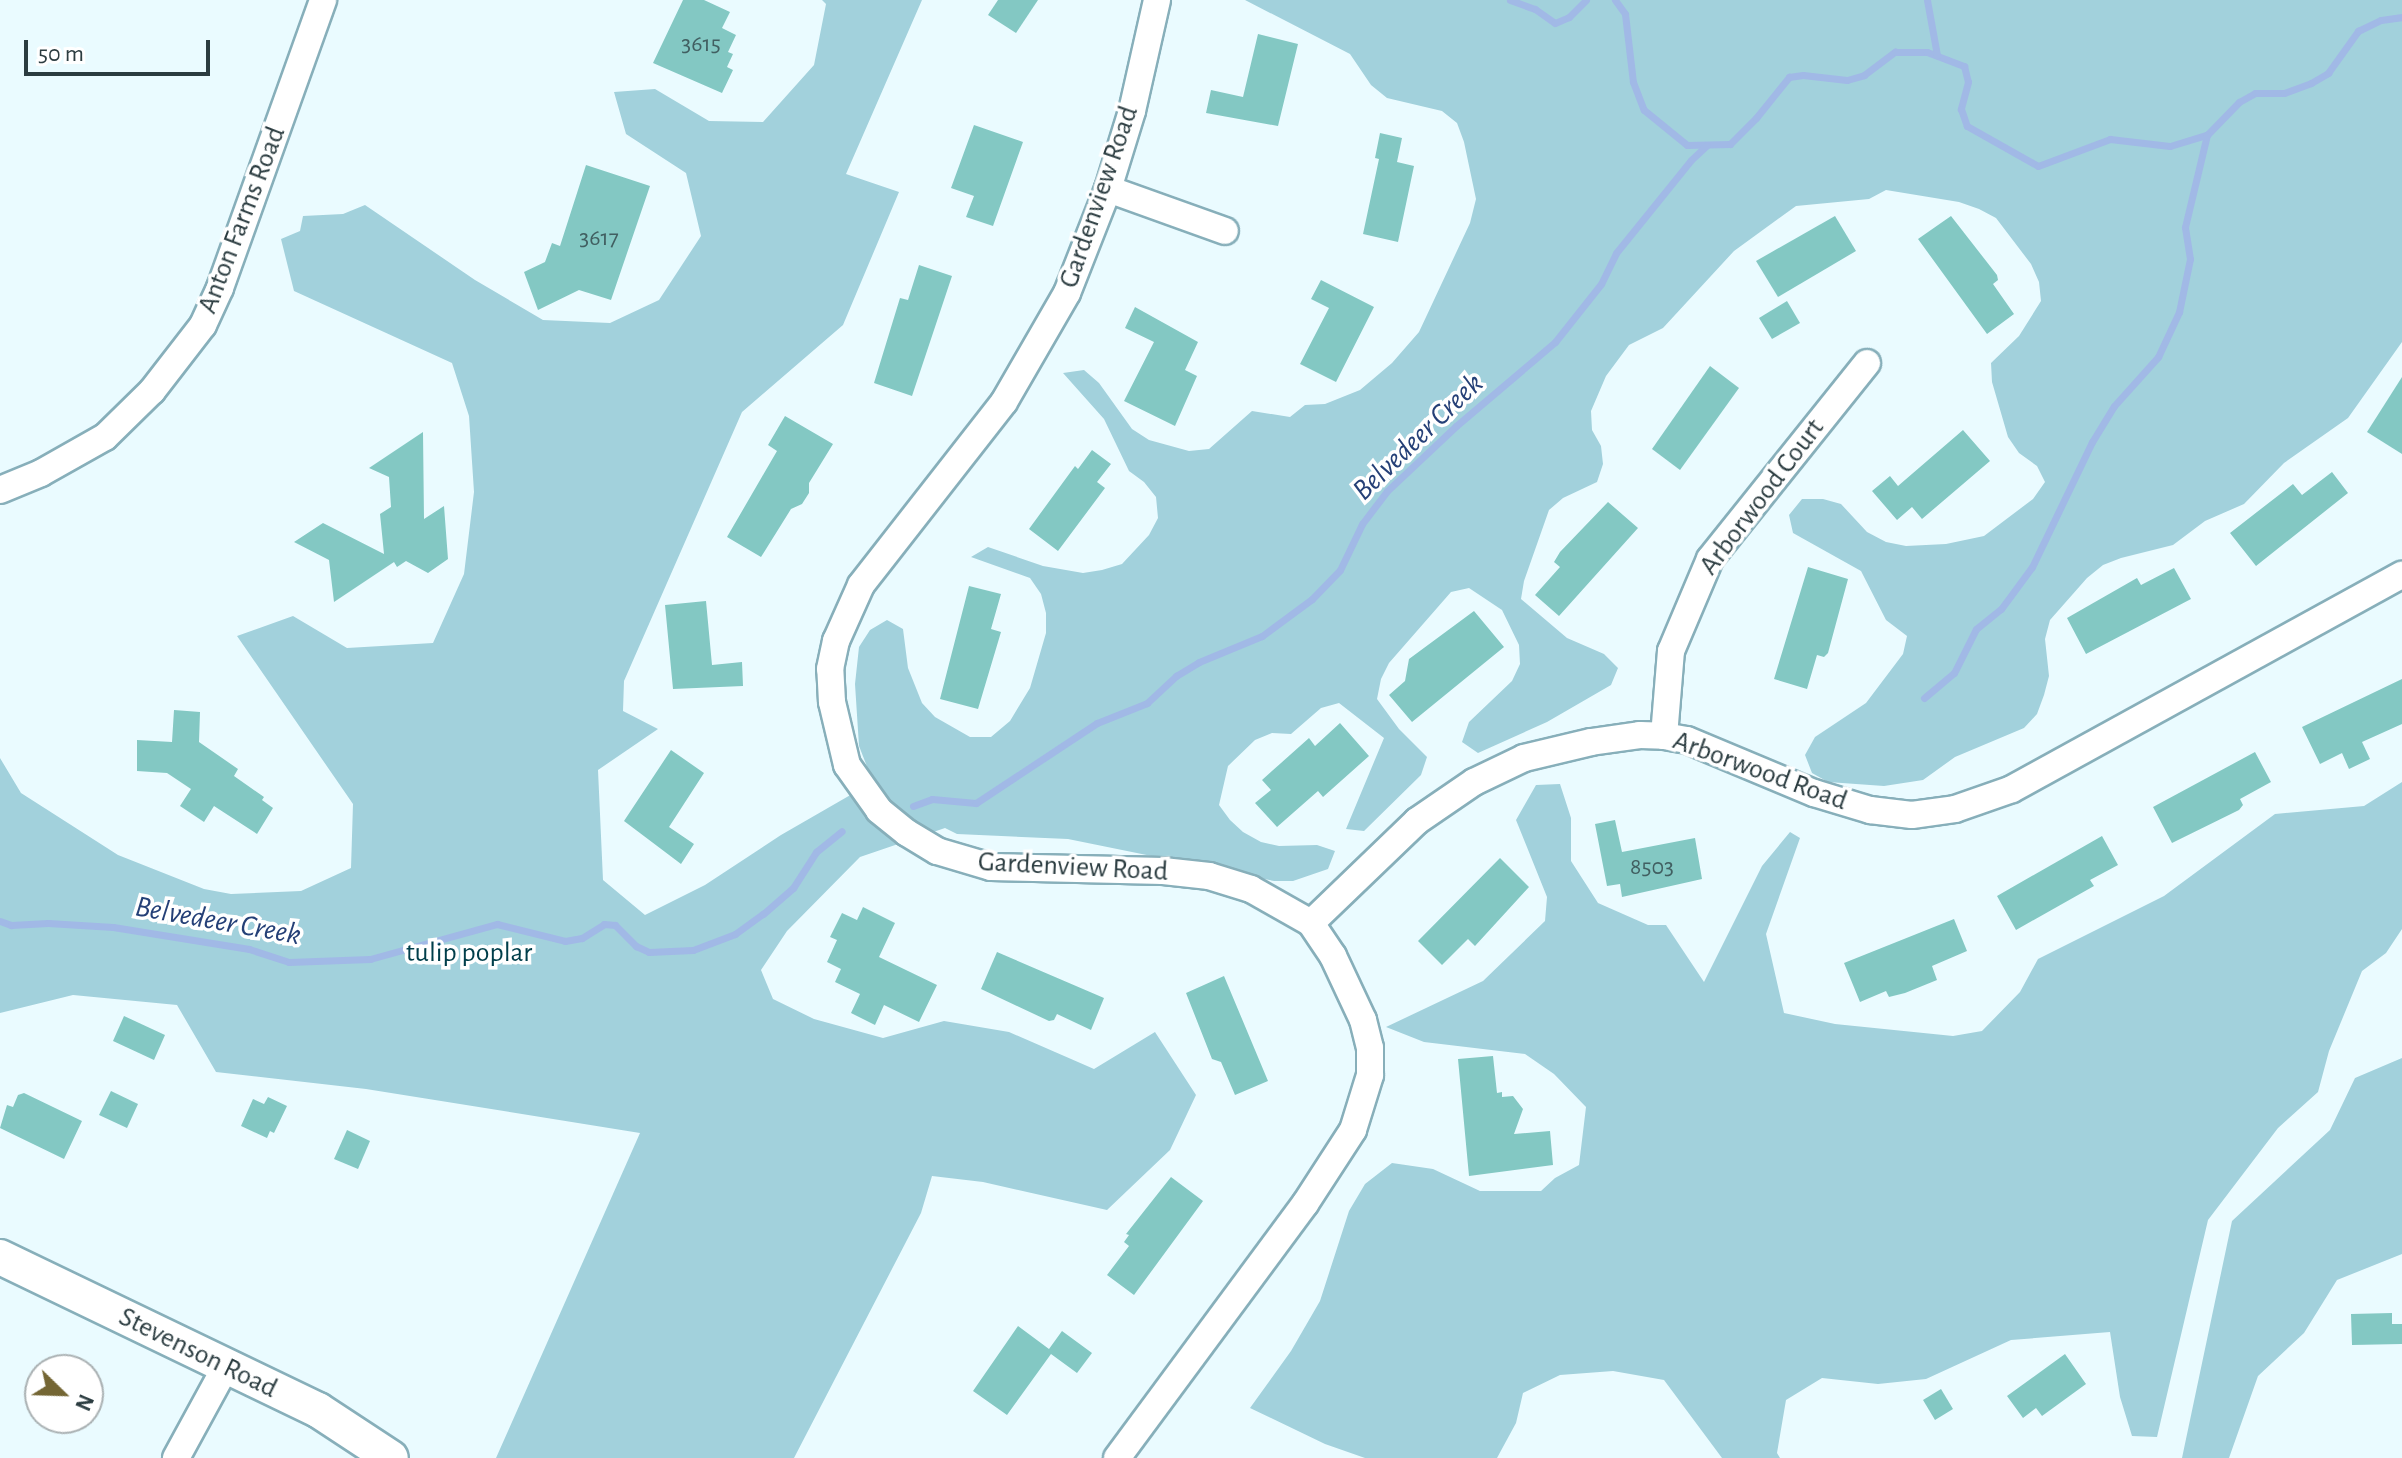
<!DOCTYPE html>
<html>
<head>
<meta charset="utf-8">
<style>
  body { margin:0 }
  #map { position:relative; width:2402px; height:1458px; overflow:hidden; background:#eafbff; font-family:"Alegreya Sans",sans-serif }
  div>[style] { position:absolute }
  .green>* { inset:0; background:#a2d1dc }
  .stream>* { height:7px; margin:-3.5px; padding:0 3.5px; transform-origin:3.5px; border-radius:3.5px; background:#a1b9e6 }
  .building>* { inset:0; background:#83c8c3 }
  .roads { filter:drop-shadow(2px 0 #87afba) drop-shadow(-2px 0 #87afba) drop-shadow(0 2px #87afba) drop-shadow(0 -2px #87afba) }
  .minor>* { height:26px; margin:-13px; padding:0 13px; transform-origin:13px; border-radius:13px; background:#fff }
  .tertiary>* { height:34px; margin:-17px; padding:0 17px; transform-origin:17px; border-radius:17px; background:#fff }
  span { translate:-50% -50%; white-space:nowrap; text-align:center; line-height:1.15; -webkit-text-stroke:7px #fff; paint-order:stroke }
  .number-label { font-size:24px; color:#415f61 }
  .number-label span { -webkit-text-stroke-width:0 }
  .street-label { font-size:28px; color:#2b3c40 }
  .park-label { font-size:28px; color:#003e4a }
  .water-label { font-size:30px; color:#254077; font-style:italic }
  .north { position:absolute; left:24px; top:1354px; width:80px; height:80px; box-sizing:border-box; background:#fff; border:2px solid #aab1b3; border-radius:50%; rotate:113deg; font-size:22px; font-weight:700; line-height:32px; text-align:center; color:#2b3c40 }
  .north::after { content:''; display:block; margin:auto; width:28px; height:36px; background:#746634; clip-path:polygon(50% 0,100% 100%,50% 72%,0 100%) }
  .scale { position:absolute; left:24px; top:40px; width:186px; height:36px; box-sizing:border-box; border:4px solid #2b3c40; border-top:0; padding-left:10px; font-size:24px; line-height:28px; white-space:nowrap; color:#2b3c40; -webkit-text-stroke:6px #fff; paint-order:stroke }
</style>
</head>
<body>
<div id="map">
  <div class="green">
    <div style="clip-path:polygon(822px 0,922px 0,846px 174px,899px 192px,843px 325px,742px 412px,624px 681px,623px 711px,658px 729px,598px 770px,603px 880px,645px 915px,705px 885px,781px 835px,873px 782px,859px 746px,855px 684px,859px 647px,870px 630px,887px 620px,903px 629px,908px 668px,922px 703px,935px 717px,970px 737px,991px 737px,1010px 721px,1030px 688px,1046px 633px,1046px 613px,1041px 594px,1030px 578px,971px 557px,988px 547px,1043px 566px,1083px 573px,1102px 570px,1122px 564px,1149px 535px,1158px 518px,1156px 497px,1144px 482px,1129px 471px,1104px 419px,1063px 373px,1084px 370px,1099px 383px,1132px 429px,1149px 440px,1189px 451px,1209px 449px,1252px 411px,1290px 417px,1305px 405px,1325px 404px,1360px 390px,1392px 363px,1419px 332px,1470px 223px,1476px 199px,1464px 142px,1457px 123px,1442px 111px,1387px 98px,1371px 85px,1350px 54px,1245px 0,2402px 0,2402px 342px,2348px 418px,2284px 463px,2244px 504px,2205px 521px,2173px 545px,2121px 558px,2103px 565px,2087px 578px,2050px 620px,2045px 639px,2049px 676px,2044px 695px,2037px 714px,2024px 728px,1955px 757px,1923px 780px,1884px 786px,1828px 782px,1812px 773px,1805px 755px,1815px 737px,1866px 703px,1903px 654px,1907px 636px,1886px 620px,1861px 571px,1793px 533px,1789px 515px,1802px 499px,1823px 499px,1841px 504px,1867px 532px,1886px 542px,1906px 546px,1946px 544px,1984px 536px,2033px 499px,2045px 482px,2037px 466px,2019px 453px,2008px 437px,1992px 382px,1991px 363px,2019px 336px,2041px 301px,2039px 282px,2031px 264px,1996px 218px,1979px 209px,1959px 202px,1886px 190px,1869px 199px,1796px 206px,1734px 251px,1663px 328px,1629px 345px,1606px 376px,1591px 411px,1592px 430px,1601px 446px,1603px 464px,1597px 482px,1563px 498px,1549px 510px,1524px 581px,1521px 599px,1567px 638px,1604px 654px,1618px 668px,1611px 685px,1547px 722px,1478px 753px,1462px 742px,1469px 722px,1512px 681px,1520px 664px,1519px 645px,1502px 610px,1469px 588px,1451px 592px,1389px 663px,1381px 679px,1377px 699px,1399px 729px,1427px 757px,1421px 775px,1364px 831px,1346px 829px,1384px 738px,1339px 703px,1321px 708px,1291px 734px,1272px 733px,1255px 740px,1228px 766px,1219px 805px,1230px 820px,1243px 832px,1261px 842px,1279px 846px,1317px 845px,1335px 851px,1328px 869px,1293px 881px,1274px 881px,1068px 839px,957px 834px,945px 828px,860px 857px,787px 931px,761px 970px,773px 999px,814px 1019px,883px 1038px,944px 1021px,1009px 1032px,1094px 1069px,1155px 1032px,1196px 1095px,1170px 1150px,1107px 1210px,983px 1182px,932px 1176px,921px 1213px,794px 1458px,496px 1458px,640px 1133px,366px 1089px,216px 1072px,177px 1005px,73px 995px,0 1013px,0 758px,21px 793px,118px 855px,204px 889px,231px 894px,301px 891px,351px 868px,353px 804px,237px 636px,293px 616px,347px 648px,433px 643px,464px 574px,474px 492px,469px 416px,452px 363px,294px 291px,281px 239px,300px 231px,303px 216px,343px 214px,365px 205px,475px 280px,543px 320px,610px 323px,659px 300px,701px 236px,686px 173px,626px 134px,614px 92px,655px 89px,709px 121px,763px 122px,814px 65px,826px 4px)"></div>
    <div style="clip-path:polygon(2402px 782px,2402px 929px,2386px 953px,2362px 971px,2329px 1051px,2318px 1092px,2278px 1128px,2208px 1220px,2157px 1437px,2132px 1436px,2120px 1397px,2110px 1332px,2011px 1340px,1926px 1379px,1878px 1384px,1822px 1378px,1786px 1400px,1777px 1453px,1780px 1458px,1722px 1458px,1664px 1380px,1613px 1371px,1560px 1375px,1523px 1393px,1516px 1423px,1497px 1458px,1365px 1458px,1325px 1444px,1250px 1408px,1291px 1351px,1320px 1301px,1349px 1211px,1365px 1184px,1392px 1163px,1433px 1169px,1480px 1191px,1541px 1191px,1555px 1178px,1579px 1165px,1586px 1107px,1554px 1074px,1525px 1054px,1424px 1042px,1386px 1027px,1483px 981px,1545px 921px,1547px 897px,1516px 820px,1536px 785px,1560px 784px,1571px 818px,1571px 861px,1598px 903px,1648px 925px,1666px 925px,1704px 982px,1762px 866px,1790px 832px,1800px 838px,1766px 934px,1784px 1013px,1835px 1024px,1953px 1036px,1982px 1031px,2020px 992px,2038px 959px,2164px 896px,2275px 814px,2364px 806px)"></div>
    <div style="clip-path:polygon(2402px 1058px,2402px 1254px,2337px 1280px,2304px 1333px,2258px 1376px,2229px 1458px,2182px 1458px,2232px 1221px,2330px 1130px,2355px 1078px)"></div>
  </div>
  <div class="stream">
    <div style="left:1510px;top:0;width:27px;rotate:20deg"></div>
    <div style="left:1535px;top:9px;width:24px;rotate:35deg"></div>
    <div style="left:1555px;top:23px;width:15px;rotate:-23deg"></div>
    <div style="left:1569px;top:17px;width:24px;rotate:-45deg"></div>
    <div style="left:1615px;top:0;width:17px;rotate:54deg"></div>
    <div style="left:1625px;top:14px;width:68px;rotate:83.3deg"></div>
    <div style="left:1633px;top:82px;width:30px;rotate:69deg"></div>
    <div style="left:1644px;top:110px;width:55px;rotate:39.1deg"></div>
    <div style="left:1687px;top:145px;width:43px;rotate:-1.3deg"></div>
    <div style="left:1730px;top:144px;width:37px;rotate:-45deg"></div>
    <div style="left:1756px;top:118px;width:53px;rotate:-51.2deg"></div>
    <div style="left:1789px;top:77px;width:14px;rotate:-8deg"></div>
    <div style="left:1803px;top:75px;width:44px;rotate:6.5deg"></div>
    <div style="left:1847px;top:80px;width:18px;rotate:-16deg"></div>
    <div style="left:1864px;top:75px;width:39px;rotate:-37deg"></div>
    <div style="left:1895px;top:52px;width:32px"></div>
    <div style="left:1927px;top:52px;width:40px;rotate:21deg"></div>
    <div style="left:1964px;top:66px;width:16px;rotate:76deg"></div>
    <div style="left:1968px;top:82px;width:28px;rotate:105deg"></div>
    <div style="left:1961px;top:109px;width:18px;rotate:71deg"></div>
    <div style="left:1967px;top:126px;width:81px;rotate:29.4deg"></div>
    <div style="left:2038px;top:166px;width:77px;rotate:-20.6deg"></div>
    <div style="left:2110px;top:139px;width:60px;rotate:6.7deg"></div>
    <div style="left:2170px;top:146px;width:39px;rotate:-17deg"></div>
    <div style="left:2207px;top:135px;width:46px;rotate:-45.9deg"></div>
    <div style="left:2239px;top:102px;width:18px;rotate:-29deg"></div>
    <div style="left:2255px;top:93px;width:29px"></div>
    <div style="left:2284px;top:93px;width:29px;rotate:-20deg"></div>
    <div style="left:2311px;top:83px;width:20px;rotate:-30deg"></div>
    <div style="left:2328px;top:73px;width:52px;rotate:-54.5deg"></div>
    <div style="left:2358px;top:31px;width:25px;rotate:-26deg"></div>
    <div style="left:2381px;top:20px;width:21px;rotate:-8deg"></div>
    <div style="left:1927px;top:0;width:56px;rotate:79.7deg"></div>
    <div style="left:1924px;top:698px;width:39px;rotate:-40deg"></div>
    <div style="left:1954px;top:673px;width:49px;rotate:-63.4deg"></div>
    <div style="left:1976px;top:629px;width:32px;rotate:-39deg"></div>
    <div style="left:2001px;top:609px;width:52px;rotate:-53.6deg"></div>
    <div style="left:2032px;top:567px;width:139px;rotate:-64.4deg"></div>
    <div style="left:2092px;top:442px;width:42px;rotate:-58.6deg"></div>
    <div style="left:2114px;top:406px;width:66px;rotate:-48.1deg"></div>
    <div style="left:2158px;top:357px;width:50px;rotate:-65deg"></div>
    <div style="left:2179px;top:312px;width:54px;rotate:-78.3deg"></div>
    <div style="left:2190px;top:259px;width:32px;rotate:-99deg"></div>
    <div style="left:2185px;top:227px;width:95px;rotate:-76.6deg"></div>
    <div style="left:913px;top:806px;width:20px;rotate:-20deg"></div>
    <div style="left:932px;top:799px;width:44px;rotate:5.2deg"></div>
    <div style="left:976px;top:803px;width:145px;rotate:-33.5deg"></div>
    <div style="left:1097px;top:723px;width:54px;rotate:-21.8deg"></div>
    <div style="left:1147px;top:703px;width:40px;rotate:-43deg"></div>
    <div style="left:1176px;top:676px;width:27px;rotate:-31deg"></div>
    <div style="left:1199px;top:662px;width:68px;rotate:-22.4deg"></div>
    <div style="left:1262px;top:636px;width:62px;rotate:-36.5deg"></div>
    <div style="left:1312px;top:599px;width:40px;rotate:-46deg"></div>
    <div style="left:1340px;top:570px;width:51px;rotate:-64.4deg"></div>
    <div style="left:1362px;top:524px;width:41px;rotate:-52.9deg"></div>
    <div style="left:1387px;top:491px;width:95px;rotate:-43.3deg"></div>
    <div style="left:1456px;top:426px;width:130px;rotate:-40.3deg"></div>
    <div style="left:1555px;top:342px;width:74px;rotate:-51.6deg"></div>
    <div style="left:1601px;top:284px;width:34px;rotate:-64deg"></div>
    <div style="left:1616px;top:253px;width:119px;rotate:-51.1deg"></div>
    <div style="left:1691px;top:160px;width:21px;rotate:-43deg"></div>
    <div style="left:0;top:921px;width:12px;rotate:20deg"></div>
    <div style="left:11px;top:925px;width:37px;rotate:-3deg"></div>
    <div style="left:48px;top:923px;width:65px;rotate:3.5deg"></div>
    <div style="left:113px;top:927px;width:138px;rotate:9.2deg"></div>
    <div style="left:249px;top:949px;width:42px;rotate:18deg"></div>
    <div style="left:289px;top:962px;width:81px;rotate:-2.1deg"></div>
    <div style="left:370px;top:959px;width:132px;rotate:-15.4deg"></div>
    <div style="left:497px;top:924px;width:70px;rotate:14deg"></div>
    <div style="left:565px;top:941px;width:17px;rotate:-10deg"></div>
    <div style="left:582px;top:938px;width:26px;rotate:-32deg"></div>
    <div style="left:604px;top:924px;width:11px;rotate:5deg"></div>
    <div style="left:615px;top:925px;width:30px;rotate:45deg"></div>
    <div style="left:636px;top:946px;width:14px;rotate:25deg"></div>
    <div style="left:649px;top:952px;width:44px;rotate:-2.6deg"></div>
    <div style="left:693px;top:950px;width:45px;rotate:-20.9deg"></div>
    <div style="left:735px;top:934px;width:34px;rotate:-36deg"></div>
    <div style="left:763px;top:914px;width:40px;rotate:-41deg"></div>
    <div style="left:793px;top:888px;width:43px;rotate:-57.4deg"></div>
    <div style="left:816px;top:852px;width:33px;rotate:-39deg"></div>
  </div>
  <div class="building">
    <div style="clip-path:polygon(683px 0,704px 0,730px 12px,722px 28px,736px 35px,728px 52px,733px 54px,727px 67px,733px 70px,722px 93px,653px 63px)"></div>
    <div style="clip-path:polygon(998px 0,1038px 0,1016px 33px,988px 15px)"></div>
    <div style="clip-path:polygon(1258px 34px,1298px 44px,1278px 126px,1206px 113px,1211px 90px,1243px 97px)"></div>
    <div style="clip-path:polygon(974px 125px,1023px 142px,993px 226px,966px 217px,974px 196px,951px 188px)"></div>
    <div style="clip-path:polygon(1380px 133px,1402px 138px,1397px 162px,1414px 166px,1398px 242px,1363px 234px,1379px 159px,1375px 158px)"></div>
    <div style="clip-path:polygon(586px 165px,650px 186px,638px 221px,611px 300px,579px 290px,538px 310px,524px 272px,545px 262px,552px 243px,560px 246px)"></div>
    <div style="clip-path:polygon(1835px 216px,1856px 251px,1778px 297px,1756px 261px)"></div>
    <div style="clip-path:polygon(1951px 216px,1997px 275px,1998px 280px,1993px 284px,2014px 314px,1987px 334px,1918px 239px)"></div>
    <div style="clip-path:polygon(919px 265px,952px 276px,912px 396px,874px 383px,900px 298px,908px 300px)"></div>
    <div style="clip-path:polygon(1321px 280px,1374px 307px,1336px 382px,1300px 364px,1329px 308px,1311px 299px)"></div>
    <div style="clip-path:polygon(1787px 301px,1800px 323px,1772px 339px,1759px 318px)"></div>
    <div style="clip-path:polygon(1135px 307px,1198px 342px,1185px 370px,1197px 376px,1175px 426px,1124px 401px,1154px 342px,1125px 328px)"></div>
    <div style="clip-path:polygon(1710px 366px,1739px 388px,1680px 470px,1652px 449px)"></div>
    <div style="clip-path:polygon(2402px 377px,2402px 454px,2367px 432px)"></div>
    <div style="clip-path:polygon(785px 416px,833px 444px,809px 483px,809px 493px,802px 504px,791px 509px,761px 557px,727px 537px,777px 451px,768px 445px)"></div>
    <div style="clip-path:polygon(1963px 430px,1990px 461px,1922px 519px,1912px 507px,1897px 520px,1872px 491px,1890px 476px,1898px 486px)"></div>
    <div style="clip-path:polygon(423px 432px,424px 519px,444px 506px,448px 559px,428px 573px,406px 561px,397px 567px,394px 562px,334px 602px,329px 560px,294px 542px,323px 523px,384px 554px,380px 514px,391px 507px,389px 477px,369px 468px)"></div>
    <div style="clip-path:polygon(1092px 450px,1111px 464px,1097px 482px,1105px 488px,1058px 551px,1029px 529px,1075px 466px,1078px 469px)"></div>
    <div style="clip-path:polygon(2332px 472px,2348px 493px,2256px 566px,2230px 533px,2293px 484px,2302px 495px)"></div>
    <div style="clip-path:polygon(1608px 502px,1638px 528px,1559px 616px,1535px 595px,1560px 567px,1554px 562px,1560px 552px)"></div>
    <div style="clip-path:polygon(1808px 567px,1848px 579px,1828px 653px,1824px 657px,1817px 655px,1807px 689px,1774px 679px)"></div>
    <div style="clip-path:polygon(2174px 568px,2191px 599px,2086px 654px,2067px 618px,2137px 578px,2141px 585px)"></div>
    <div style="clip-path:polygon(969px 586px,1001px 594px,991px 629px,1001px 632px,978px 709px,940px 699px)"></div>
    <div style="clip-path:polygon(706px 601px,712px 665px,742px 662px,743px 686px,673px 689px,665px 605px)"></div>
    <div style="clip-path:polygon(1474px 611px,1504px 647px,1412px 722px,1389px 695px,1405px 681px,1409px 659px)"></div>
    <div style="clip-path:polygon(2402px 679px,2402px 724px,2362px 742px,2370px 759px,2349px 769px,2342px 753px,2320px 764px,2302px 727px)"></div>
    <div style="clip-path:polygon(174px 710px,200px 712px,199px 742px,238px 769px,234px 776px,264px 797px,262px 800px,273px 808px,257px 834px,214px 806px,204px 822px,180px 806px,191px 789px,167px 773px,137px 771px,137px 740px,172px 742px)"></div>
    <div style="clip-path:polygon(1340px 723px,1369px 756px,1323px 797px,1318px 791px,1277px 827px,1255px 803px,1271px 790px,1262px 780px,1309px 738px,1315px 746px)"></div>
    <div style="clip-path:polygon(671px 750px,704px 773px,669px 827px,694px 844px,681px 864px,624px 821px)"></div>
    <div style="clip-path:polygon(2255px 752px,2271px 782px,2240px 799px,2243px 805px,2239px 810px,2172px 843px,2153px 807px)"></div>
    <div style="clip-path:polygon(1615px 820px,1622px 852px,1695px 838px,1702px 879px,1622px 897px,1620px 884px,1607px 886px,1595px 824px)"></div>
    <div style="clip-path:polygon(2102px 836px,2118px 865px,2090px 880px,2094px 886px,2016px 930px,1997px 896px)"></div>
    <div style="clip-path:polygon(1500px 858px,1529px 887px,1475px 946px,1468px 939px,1442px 965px,1418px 941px)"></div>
    <div style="clip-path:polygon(863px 907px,895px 923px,879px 957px,937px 985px,919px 1022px,884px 1005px,875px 1025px,851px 1013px,860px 994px,835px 982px,841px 969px,827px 962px,837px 940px,830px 937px,842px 913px,857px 920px)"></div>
    <div style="clip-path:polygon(1954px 919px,1967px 951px,1932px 966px,1937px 980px,1905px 993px,1889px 997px,1886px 991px,1860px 1002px,1844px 963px)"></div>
    <div style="clip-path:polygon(997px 952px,1104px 998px,1091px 1030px,1057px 1014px,1054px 1020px,1049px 1021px,981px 989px)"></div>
    <div style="clip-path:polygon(1224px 976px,1268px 1081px,1235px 1095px,1221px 1062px,1212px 1059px,1186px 993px)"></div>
    <div style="clip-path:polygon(124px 1016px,165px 1035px,154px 1060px,113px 1041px)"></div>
    <div style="clip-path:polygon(1493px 1056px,1497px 1093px,1502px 1092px,1502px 1097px,1513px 1096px,1523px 1109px,1514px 1134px,1550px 1131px,1553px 1165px,1469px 1176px,1458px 1059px)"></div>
    <div style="clip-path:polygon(111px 1091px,138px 1104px,127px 1128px,99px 1115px)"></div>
    <div style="clip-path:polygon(24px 1093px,82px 1121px,64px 1159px,0 1128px,7px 1105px,13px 1107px,18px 1095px)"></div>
    <div style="clip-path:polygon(268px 1097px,287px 1106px,274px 1133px,270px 1131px,267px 1138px,241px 1126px,253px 1099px,264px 1104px)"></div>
    <div style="clip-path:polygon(347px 1130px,370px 1141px,358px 1169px,334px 1159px)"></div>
    <div style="clip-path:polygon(1171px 1177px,1203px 1201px,1134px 1295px,1107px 1275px,1129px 1246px,1124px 1242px,1129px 1235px,1126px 1234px)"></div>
    <div style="clip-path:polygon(2392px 1313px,2392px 1324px,2402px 1324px,2402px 1344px,2352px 1345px,2351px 1314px)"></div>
    <div style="clip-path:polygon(1018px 1326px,1049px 1349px,1062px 1331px,1092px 1353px,1077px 1373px,1051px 1354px,1007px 1415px,973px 1391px)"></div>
    <div style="clip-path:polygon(2065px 1354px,2086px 1384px,2042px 1416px,2036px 1408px,2023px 1418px,2007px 1396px)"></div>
    <div style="clip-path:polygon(1941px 1389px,1953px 1409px,1935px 1420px,1923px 1400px)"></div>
  </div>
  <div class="roads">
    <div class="minor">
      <div style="left:1108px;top:189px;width:124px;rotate:19.7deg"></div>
      <div style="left:0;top:490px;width:44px;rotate:-22.5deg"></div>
      <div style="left:41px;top:473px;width:73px;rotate:-29.4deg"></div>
      <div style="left:105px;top:437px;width:66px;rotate:-44.4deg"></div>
      <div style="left:152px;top:391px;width:83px;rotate:-52.3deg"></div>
      <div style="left:203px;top:325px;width:41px;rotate:-65.3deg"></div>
      <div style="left:220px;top:288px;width:306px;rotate:-70.3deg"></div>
      <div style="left:1664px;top:736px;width:85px;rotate:-85.3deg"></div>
      <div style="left:1671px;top:651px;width:100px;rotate:-67deg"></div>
      <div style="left:1710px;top:559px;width:251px;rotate:-51.3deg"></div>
      <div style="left:1311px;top:923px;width:147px;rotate:-43.9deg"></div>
      <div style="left:1417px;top:821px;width:69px;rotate:-34.4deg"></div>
      <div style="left:1474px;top:782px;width:55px;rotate:-25.6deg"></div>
      <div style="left:1524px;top:758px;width:69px;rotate:-13.4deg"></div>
      <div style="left:1591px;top:742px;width:49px;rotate:-8.1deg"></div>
      <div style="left:1640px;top:735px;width:24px;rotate:2deg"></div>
      <div style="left:1664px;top:736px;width:23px;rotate:10deg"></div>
      <div style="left:1687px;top:740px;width:138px;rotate:22.7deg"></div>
      <div style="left:1814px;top:793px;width:59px;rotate:16.9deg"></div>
      <div style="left:1870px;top:810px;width:42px;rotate:6.8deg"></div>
      <div style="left:1912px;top:815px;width:43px;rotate:-7.9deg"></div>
      <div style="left:1955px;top:809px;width:60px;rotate:-19.3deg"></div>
      <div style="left:2012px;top:789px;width:445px;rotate:-28.8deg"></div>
      <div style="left:176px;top:1458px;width:102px;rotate:-61.4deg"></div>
      <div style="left:1117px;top:1458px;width:316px;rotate:-53.5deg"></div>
      <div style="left:1305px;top:1204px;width:88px;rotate:-57deg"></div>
      <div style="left:1353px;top:1130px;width:58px;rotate:-72.8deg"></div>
      <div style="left:1370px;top:1075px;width:27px;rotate:-90deg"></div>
      <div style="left:1370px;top:1048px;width:29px;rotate:-104deg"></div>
      <div style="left:1363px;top:1020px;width:71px;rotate:-115.1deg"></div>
      <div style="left:1333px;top:956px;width:40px;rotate:-124deg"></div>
      <div style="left:1311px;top:923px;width:69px;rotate:-150.5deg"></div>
      <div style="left:1251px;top:889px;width:44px;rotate:-162.8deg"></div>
      <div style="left:1209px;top:876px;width:46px;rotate:-173.8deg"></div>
      <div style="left:1163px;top:871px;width:172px;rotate:-178.7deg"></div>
      <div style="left:991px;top:867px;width:56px;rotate:-163.5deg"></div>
      <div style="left:937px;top:851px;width:35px;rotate:-149deg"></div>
      <div style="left:907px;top:833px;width:36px;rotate:-141deg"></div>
      <div style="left:879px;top:810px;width:55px;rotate:-125.4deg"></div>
      <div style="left:847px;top:765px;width:65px;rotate:-103.4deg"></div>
      <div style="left:832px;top:702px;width:33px;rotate:-93deg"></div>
      <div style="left:830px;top:669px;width:29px;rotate:-78deg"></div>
      <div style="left:836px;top:641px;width:61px;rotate:-65.9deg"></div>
      <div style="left:861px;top:585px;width:232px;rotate:-52deg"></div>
      <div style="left:1004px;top:402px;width:126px;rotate:-60deg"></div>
      <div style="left:1067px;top:293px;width:112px;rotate:-68.5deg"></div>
      <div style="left:1108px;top:189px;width:82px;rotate:-72.9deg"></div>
      <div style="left:1132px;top:111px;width:114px;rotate:-77.3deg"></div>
    </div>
    <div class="tertiary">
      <div style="left:0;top:1257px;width:353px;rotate:25.7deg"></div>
      <div style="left:318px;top:1410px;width:87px;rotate:33.3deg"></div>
    </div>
  </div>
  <div class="number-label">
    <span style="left:701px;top:45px">3615</span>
    <span style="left:599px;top:239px">3617</span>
    <span style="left:1652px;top:868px">8503</span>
  </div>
  <div class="street-label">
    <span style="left:1099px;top:197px;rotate:-71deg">Gardenview Road</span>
    <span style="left:242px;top:220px;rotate:-69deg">Anton Farms Road</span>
    <span style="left:1762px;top:497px;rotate:-53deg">Arborwood Court</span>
    <span style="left:1760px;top:771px;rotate:20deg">Arborwood Road</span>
    <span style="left:1073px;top:867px;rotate:3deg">Gardenview Road</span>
    <span style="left:198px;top:1353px;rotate:26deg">Stevenson Road</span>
  </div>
  <div class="park-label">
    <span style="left:469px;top:953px">tulip poplar</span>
  </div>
  <div class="water-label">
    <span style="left:1418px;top:437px;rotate:-44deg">Belvedeer Creek</span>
    <span style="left:218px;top:921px;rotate:10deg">Belvedeer Creek</span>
  </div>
  <div class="north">N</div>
  <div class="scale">50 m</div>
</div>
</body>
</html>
